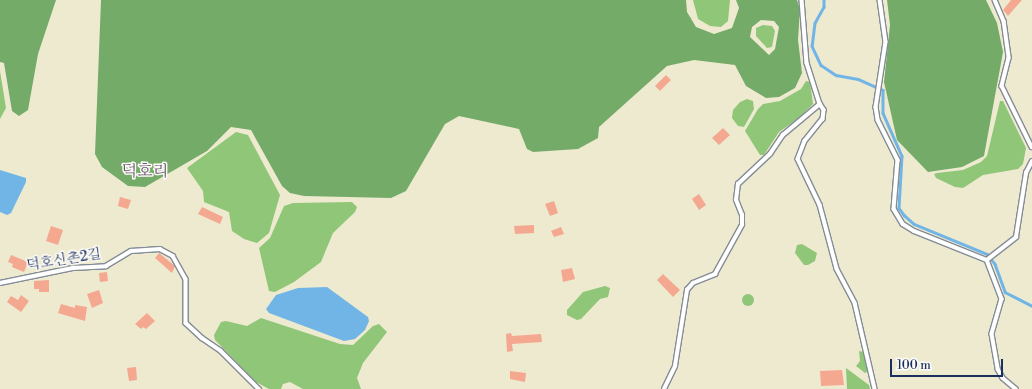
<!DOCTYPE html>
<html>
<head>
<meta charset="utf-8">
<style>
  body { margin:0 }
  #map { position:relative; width:1032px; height:389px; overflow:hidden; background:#eeead0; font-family:"Libre Bodoni","Noto Serif KR",serif }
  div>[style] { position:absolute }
  .green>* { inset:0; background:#90c678 }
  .round { border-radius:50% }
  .forest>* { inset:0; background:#74ab68 }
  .water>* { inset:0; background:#71b5e7 }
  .stream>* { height:2.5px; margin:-1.25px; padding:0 1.25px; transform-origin:1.25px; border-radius:1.25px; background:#71b5e7 }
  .building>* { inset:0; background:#f4a890 }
  .roads { filter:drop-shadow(1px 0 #848c97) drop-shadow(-1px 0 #848c97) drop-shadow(0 1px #848c97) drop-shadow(0 -1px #848c97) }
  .service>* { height:3.5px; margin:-1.75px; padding:0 1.75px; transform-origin:1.75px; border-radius:1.75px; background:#fff }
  span { translate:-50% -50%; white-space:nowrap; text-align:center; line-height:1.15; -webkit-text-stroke:3px #fdfcf7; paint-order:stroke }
  .street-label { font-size:14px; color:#1b2f5e }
  .quarter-label { font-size:16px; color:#675970 }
  .scale { position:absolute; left:890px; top:359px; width:113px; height:18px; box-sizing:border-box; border:2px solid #1b2f5e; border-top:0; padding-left:5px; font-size:12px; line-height:14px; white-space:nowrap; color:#1b2f5e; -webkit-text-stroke:3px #fdfcf7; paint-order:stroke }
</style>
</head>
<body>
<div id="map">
  <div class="green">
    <div style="clip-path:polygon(693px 0,730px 0,728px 21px,721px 27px,710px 26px,698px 19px)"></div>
    <div style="clip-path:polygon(763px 25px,772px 26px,775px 31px,772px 47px,767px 48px,756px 36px,756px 28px)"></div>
    <div style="clip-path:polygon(0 71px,6px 108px,0 119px)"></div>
    <div style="clip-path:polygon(806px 81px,810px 82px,813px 104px,799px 118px,779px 132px,764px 155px,760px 155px,745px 131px,758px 109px,763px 104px,780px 101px,801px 89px)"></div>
    <div style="clip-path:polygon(747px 99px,753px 101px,754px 109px,744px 127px,738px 126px,732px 118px,733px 110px,740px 102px)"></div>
    <div style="clip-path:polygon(1000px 101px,1003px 101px,1026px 148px,1023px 164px,1018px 169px,983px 175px,963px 188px,955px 187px,936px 178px,934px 174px,937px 173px,963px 170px,981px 162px,987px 156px)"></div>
    <div style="clip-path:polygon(236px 132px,248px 135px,280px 195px,269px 233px,257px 243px,244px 239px,232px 231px,229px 212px,204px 202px,203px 191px,187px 168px)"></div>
    <div style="clip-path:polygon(352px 202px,357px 207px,355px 212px,333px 233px,321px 262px,294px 282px,275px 292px,269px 291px,259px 248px,270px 238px,284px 206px,293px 203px)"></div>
    <div style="clip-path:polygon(802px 244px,817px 253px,815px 261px,808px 265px,804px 265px,795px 253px,797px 245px)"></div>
    <div style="clip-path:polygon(605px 286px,610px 288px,608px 297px,600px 299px,581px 319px,577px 320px,567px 315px,567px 310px,583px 292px)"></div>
    <div class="round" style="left:742px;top:294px;width:12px;height:12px"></div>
    <div style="clip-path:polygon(261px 318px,340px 344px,353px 345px,373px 326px,379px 324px,387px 332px,363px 363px,357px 378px,361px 389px,303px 389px,290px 382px,283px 384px,281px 389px,269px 389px,256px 382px,215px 340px,214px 335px,221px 322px,226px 321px,247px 326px)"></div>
    <div style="clip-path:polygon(859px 351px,863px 352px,868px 371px,865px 373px,856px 366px,860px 361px)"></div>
    <div style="clip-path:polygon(846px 368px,869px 385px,870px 389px,847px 389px)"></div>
  </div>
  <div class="forest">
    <div style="clip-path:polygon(0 0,56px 0,38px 54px,28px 110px,19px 116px,12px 111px,4px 63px,0 62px)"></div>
    <div style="clip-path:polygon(evenodd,101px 0,686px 0,687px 12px,696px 27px,714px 34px,732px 28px,739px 8px,736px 0,797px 0,800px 9px,798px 40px,802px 73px,795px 88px,779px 97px,766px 98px,746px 86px,735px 65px,694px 60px,667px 66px,599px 127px,598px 138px,578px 149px,533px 152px,527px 149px,519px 129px,459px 116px,445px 124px,406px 191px,391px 198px,304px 196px,290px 193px,282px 186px,251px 130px,231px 127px,207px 151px,145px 187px,128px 186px,102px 167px,95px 154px,101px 0,761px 20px,774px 21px,779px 27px,775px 49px,769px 55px,750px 37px,752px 27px,761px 20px)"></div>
    <div style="clip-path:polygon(887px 0,986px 0,997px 23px,1003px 52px,984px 156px,962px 167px,928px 172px,897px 140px,884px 82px,890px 25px)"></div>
  </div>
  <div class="water">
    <div style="clip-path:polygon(0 170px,26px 178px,26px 182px,11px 213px,7px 215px,0 212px)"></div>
    <div style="clip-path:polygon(327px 287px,368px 317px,369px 321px,365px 330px,355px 339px,344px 341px,269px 313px,266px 309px,276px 295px,298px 288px)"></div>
  </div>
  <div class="stream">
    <div style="left:824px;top:0;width:7px;rotate:90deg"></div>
    <div style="left:824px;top:7px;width:18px;rotate:119deg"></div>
    <div style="left:815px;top:23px;width:23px;rotate:97deg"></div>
    <div style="left:812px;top:46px;width:21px;rotate:65deg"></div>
    <div style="left:821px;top:65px;width:18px;rotate:34deg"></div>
    <div style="left:836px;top:75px;width:22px;rotate:10deg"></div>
    <div style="left:858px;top:79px;width:27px;rotate:24deg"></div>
    <div style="left:883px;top:90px;width:23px;rotate:90deg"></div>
    <div style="left:883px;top:113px;width:47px;rotate:66.2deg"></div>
    <div style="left:902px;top:156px;width:52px;rotate:93.3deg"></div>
    <div style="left:899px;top:208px;width:9px;rotate:54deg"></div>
    <div style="left:904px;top:215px;width:13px;rotate:42deg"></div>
    <div style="left:914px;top:224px;width:79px;rotate:22.3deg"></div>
    <div style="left:987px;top:254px;width:13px;rotate:51deg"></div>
    <div style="left:995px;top:264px;width:30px;rotate:70deg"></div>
    <div style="left:1005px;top:292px;width:30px;rotate:27deg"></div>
  </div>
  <div class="building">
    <div style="clip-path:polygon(1011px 0,1022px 0,1008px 16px,1003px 10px)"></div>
    <div style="clip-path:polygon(666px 75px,671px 80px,660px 91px,655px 86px)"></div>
    <div style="clip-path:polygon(723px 128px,730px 135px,719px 145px,712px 138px)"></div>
    <div style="clip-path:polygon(699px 194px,706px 205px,699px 210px,692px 199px)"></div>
    <div style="clip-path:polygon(120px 197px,131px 200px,128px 209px,118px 206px)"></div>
    <div style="clip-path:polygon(554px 201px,558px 213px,550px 216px,545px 204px)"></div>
    <div style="clip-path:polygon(202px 207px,223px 217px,220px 224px,198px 214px)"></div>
    <div style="clip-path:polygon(534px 225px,534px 233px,515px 234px,514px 226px)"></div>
    <div style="clip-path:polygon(51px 226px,63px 230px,58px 245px,46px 241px)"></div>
    <div style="clip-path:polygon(561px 227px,564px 234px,554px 237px,551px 231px)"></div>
    <div style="clip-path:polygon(159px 253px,175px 266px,172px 273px,155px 258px)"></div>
    <div style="clip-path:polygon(11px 255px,28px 262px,24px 272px,12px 267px,13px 264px,8px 262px)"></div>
    <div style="clip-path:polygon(572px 268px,575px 279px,563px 282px,561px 270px)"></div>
    <div style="clip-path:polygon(107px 272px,108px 281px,100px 282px,99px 273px)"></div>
    <div style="clip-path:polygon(663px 274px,680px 290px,673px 297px,657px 280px)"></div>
    <div style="clip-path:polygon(49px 280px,49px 292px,39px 292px,39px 289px,34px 289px,34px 281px)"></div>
    <div style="clip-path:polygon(99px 290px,103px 303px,92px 308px,87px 294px)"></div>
    <div style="clip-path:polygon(21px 295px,29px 301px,21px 312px,7px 302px,11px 296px,18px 300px)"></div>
    <div style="clip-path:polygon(61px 304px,75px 308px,75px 305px,87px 307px,85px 321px,58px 313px)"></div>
    <div style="clip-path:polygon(147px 313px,155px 321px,146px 329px,143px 327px,141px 329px,135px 324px)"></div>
    <div style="clip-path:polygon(511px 333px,512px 336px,541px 334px,542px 342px,512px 344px,513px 351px,507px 352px,506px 334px)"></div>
    <div style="clip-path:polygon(136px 367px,137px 380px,129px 381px,127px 368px)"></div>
    <div style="clip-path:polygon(842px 370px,844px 385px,821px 386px,820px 371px)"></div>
    <div style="clip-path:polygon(510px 371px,526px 373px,525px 382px,510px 379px)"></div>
  </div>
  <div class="roads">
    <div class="service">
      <div style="left:802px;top:0;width:63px;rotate:85.5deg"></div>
      <div style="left:807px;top:63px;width:43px;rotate:72.4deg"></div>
      <div style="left:820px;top:104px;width:7px;rotate:56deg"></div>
      <div style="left:824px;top:110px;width:9px;rotate:96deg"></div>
      <div style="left:823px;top:119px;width:28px;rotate:129deg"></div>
      <div style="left:805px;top:141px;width:19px;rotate:111deg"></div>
      <div style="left:798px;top:159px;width:51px;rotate:64.4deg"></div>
      <div style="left:820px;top:205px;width:66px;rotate:75.1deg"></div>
      <div style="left:837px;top:269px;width:38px;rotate:62deg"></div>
      <div style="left:855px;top:303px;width:88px;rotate:76.9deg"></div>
      <div style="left:880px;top:0;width:42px;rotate:81.9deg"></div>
      <div style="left:886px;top:42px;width:66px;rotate:98.7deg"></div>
      <div style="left:876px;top:107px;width:13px;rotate:81deg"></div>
      <div style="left:878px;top:120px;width:45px;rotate:63.4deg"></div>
      <div style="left:898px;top:160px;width:49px;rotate:94.7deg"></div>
      <div style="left:894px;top:209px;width:17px;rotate:59deg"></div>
      <div style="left:903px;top:224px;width:13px;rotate:32deg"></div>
      <div style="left:914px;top:231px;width:79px;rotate:21.7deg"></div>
      <div style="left:987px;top:260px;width:42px;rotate:69deg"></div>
      <div style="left:1002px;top:299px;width:36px;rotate:106deg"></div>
      <div style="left:992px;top:334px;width:36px;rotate:80deg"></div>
      <div style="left:998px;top:369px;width:10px;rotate:61deg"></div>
      <div style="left:1003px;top:378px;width:17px;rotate:40deg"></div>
      <div style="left:995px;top:0;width:23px;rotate:67deg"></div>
      <div style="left:1004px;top:21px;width:37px;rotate:82deg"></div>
      <div style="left:1009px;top:58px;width:29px;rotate:104deg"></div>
      <div style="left:1002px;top:86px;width:68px;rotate:63.8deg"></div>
      <div style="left:987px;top:260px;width:37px;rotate:-38deg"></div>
      <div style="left:1016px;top:237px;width:65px;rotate:-81.1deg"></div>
      <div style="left:1026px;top:173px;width:13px;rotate:-63deg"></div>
      <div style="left:0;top:283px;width:75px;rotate:-11.6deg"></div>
      <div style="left:73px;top:268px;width:33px;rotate:-3deg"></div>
      <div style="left:106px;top:266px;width:29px;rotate:-31deg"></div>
      <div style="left:131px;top:251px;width:29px;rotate:-4deg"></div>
      <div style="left:160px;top:249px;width:15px;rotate:28deg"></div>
      <div style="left:173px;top:256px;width:26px;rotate:61deg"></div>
      <div style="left:186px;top:279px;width:44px;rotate:90deg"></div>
      <div style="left:186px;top:323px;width:22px;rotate:43deg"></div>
      <div style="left:202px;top:338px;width:23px;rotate:34deg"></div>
      <div style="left:221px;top:351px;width:54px;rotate:45deg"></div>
      <div style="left:664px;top:389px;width:25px;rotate:-64deg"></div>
      <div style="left:675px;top:366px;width:77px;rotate:-81deg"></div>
      <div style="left:687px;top:290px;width:9px;rotate:-49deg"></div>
      <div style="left:693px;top:283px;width:24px;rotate:-22deg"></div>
      <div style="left:715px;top:274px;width:56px;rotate:-61.1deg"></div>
      <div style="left:742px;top:225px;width:10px;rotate:-90deg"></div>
      <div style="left:742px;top:215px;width:16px;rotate:-112deg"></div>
      <div style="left:736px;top:200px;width:16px;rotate:-83deg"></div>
      <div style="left:738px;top:184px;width:44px;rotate:-43.2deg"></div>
      <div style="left:770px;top:154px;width:23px;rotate:-56deg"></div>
      <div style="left:783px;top:135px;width:48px;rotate:-40deg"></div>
    </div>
  </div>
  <div class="street-label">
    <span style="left:64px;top:260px;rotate:-9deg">덕호신촌2길</span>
  </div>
  <div class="quarter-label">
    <span style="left:145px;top:171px">덕호리</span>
  </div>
  <div class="scale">100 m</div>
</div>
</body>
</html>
